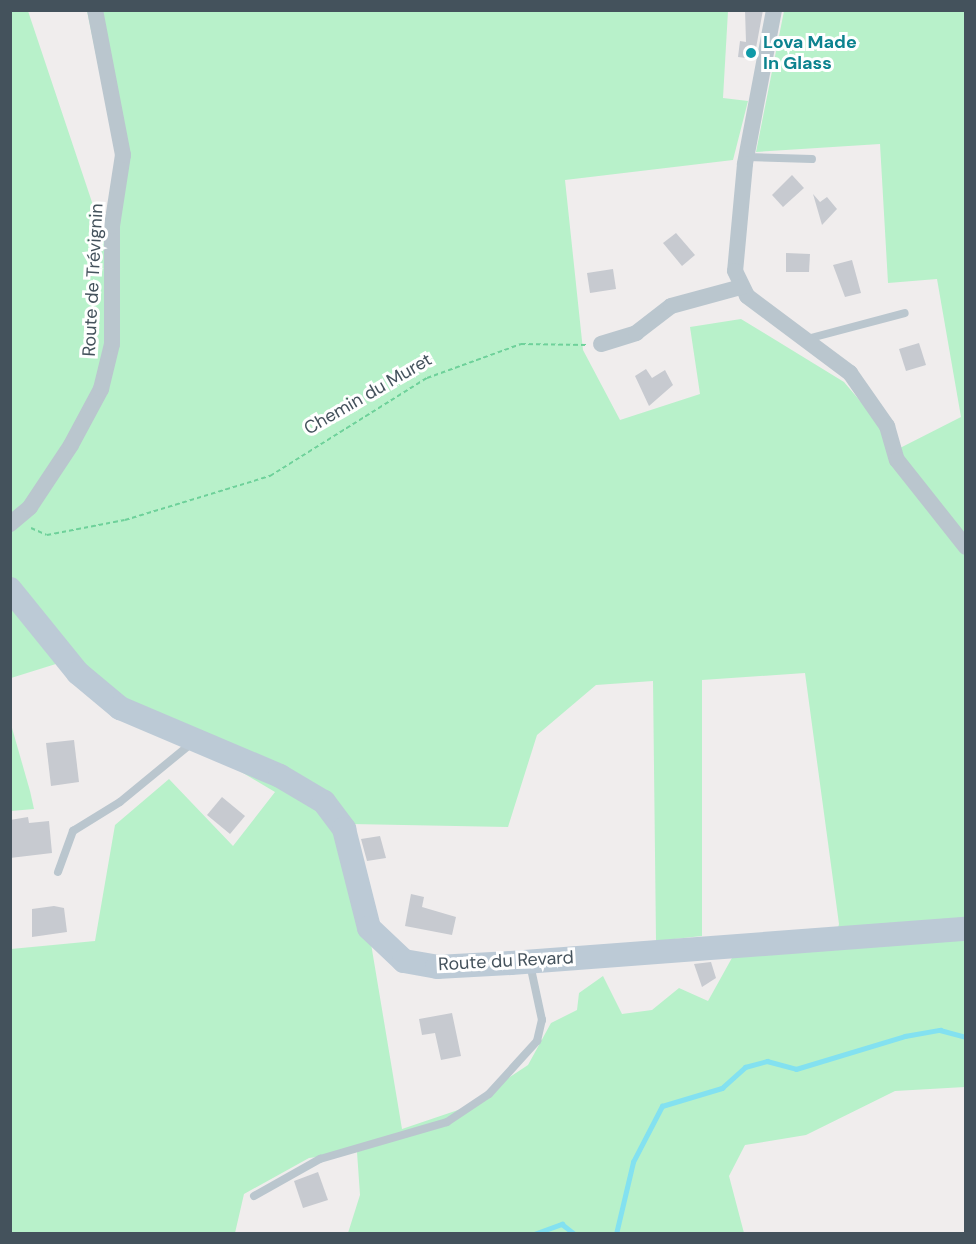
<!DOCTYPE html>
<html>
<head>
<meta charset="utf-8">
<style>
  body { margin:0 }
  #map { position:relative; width:976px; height:1244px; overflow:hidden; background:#f0eded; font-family:"DM Sans",sans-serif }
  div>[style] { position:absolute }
  .green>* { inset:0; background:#b8f1ca }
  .stream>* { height:4.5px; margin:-2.25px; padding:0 2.25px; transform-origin:2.25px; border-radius:2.25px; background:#83e1f0 }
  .building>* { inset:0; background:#c7cad0 }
  .path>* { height:2px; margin-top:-1px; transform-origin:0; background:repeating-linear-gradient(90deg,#6ed19a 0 4.5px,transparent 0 7.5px) }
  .service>* { height:8px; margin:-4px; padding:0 4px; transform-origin:4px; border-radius:4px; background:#bac6ce }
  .minor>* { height:16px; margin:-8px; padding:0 8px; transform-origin:8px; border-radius:8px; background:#bac6ce }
  .secondary>* { height:24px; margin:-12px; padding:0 12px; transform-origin:12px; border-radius:12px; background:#bccad6 }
  .dots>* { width:16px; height:16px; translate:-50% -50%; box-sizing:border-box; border:3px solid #fff; border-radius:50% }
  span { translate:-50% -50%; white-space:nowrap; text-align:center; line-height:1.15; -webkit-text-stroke:6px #fff; paint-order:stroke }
  .culture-label { font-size:18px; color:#0d838f; font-weight:700 }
  .left { translate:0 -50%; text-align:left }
  .street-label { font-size:18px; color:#44525c }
  .frame { position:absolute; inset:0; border:12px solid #44525c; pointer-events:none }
</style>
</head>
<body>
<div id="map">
  <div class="green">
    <div style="clip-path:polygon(evenodd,11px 11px,28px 11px,104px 238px,117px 155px,87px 11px,728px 11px,723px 98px,748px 101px,733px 160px,565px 180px,583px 350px,620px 420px,700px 394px,690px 327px,741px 319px,844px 382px,900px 448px,961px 417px,937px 279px,888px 283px,880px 144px,756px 152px,784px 11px,965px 11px,965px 1087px,895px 1091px,806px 1135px,745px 1145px,729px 1176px,744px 1233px,348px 1233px,360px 1195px,357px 1152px,309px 1158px,244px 1194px,235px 1233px,11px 1233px,11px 949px,95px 941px,115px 825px,169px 779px,233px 846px,275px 792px,59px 663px,11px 678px,11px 11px,805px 673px,839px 924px,835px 941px,738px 947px,708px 1001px,679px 988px,652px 1010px,622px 1014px,603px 976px,579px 993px,577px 1010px,551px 1023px,528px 1065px,461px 1109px,402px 1129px,351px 824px,508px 827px,537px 735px,596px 685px,653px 681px,656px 941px,702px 936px,702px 680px,805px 673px)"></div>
    <div style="clip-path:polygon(10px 721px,30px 791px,34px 809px,11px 811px)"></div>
  </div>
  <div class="stream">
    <div style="left:534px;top:1234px;width:30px;rotate:-20deg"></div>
    <div style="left:562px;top:1224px;width:16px;rotate:38deg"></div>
    <div style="left:616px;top:1234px;width:74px;rotate:-76.7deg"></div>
    <div style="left:633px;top:1162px;width:63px;rotate:-62.6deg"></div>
    <div style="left:662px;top:1106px;width:63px;rotate:-16.7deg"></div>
    <div style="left:722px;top:1088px;width:31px;rotate:-42deg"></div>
    <div style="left:745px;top:1067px;width:23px;rotate:-15deg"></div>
    <div style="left:767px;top:1061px;width:30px;rotate:15deg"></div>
    <div style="left:796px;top:1069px;width:114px;rotate:-16.8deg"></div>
    <div style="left:905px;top:1036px;width:36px;rotate:-10deg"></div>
    <div style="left:940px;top:1030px;width:27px;rotate:15deg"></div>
  </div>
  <div class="building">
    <div style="clip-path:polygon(745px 10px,763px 10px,754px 59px,738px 57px,740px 41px,746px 42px)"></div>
    <div style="clip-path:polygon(792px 175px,804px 188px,783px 207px,772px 195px)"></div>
    <div style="clip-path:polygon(813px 194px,820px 202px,827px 197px,837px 209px,822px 225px)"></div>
    <div style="clip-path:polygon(676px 233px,695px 255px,682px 266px,663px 243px)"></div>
    <div style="clip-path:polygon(786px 253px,810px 254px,809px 272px,786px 272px)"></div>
    <div style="clip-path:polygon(852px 260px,861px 293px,845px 297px,833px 265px)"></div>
    <div style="clip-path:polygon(613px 269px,616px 289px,590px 293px,587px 273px)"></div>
    <div style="clip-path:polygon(919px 343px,926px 365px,906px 371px,899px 349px)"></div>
    <div style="clip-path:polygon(646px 369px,652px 378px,665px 370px,673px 385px,649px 406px,635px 376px)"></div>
    <div style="clip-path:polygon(74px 740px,79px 782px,51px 786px,46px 743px)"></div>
    <div style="clip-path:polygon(222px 797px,245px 816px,230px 834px,207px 815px)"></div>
    <div style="clip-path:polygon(28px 817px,29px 823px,49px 821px,52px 853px,10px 858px,10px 820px)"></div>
    <div style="clip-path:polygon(380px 836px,386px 858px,367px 861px,361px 839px)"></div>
    <div style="clip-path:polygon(411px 894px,424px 897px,422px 907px,456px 917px,452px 935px,405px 926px)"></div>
    <div style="clip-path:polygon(54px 906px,64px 908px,67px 932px,32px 937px,32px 909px)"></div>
    <div style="clip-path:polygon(711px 962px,716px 978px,702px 987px,694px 964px)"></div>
    <div style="clip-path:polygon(452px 1013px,461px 1056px,441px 1060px,435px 1033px,422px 1035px,419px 1019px)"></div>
    <div style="clip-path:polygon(318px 1172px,328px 1200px,303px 1208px,294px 1181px)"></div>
  </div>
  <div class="path">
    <div style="left:31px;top:528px;width:17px;rotate:24deg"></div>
    <div style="left:47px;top:535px;width:79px;rotate:-10.9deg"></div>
    <div style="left:125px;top:520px;width:152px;rotate:-16.9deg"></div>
    <div style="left:270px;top:476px;width:185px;rotate:-32deg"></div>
    <div style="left:427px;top:378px;width:100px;rotate:-19.9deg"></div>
    <div style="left:521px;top:344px;width:66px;rotate:0.9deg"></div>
  </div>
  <div class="service">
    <div style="left:747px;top:157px;width:65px;rotate:1.8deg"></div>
    <div style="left:807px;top:339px;width:101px;rotate:-14.9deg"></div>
    <div style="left:58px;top:872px;width:44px;rotate:-69.9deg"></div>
    <div style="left:73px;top:831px;width:55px;rotate:-31.7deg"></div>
    <div style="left:120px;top:802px;width:94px;rotate:-39.4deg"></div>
    <div style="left:254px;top:1196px;width:76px;rotate:-29.3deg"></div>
    <div style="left:320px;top:1159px;width:132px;rotate:-16.2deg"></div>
    <div style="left:447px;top:1122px;width:50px;rotate:-33.7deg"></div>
    <div style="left:489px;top:1094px;width:72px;rotate:-47.8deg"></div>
    <div style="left:537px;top:1041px;width:22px;rotate:-77deg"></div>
    <div style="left:542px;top:1020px;width:57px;rotate:-102.1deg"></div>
  </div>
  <div class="minor">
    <div style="left:774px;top:10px;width:157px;rotate:100.7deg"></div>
    <div style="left:745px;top:164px;width:107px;rotate:95.3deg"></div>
    <div style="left:735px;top:271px;width:28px;rotate:64deg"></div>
    <div style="left:747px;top:296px;width:129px;rotate:36.8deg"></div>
    <div style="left:850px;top:373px;width:65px;rotate:55.1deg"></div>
    <div style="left:887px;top:426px;width:35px;rotate:74deg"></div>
    <div style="left:897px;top:460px;width:111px;rotate:51.6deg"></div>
    <div style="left:601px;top:344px;width:37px;rotate:-17deg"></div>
    <div style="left:636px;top:333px;width:44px;rotate:-37.6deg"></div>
    <div style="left:671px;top:306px;width:73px;rotate:-15.2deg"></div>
    <div style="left:10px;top:524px;width:26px;rotate:-40deg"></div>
    <div style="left:30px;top:507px;width:74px;rotate:-56.5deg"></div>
    <div style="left:71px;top:445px;width:64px;rotate:-61.8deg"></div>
    <div style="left:101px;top:389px;width:46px;rotate:-76.3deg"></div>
    <div style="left:112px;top:344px;width:118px;rotate:-90deg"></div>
    <div style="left:112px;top:226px;width:72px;rotate:-81.2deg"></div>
    <div style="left:123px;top:155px;width:148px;rotate:-100.9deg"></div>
  </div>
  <div class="secondary">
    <div style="left:10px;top:589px;width:108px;rotate:51deg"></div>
    <div style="left:78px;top:673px;width:55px;rotate:39.8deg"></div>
    <div style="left:120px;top:708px;width:174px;rotate:23deg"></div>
    <div style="left:280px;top:776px;width:51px;rotate:30.6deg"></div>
    <div style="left:324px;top:802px;width:34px;rotate:53deg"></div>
    <div style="left:344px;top:829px;width:102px;rotate:75.8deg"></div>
    <div style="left:369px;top:928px;width:48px;rotate:43.3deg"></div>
    <div style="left:404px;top:961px;width:34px;rotate:10deg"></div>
    <div style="left:437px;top:967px;width:74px;rotate:-3.1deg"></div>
    <div style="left:511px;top:963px;width:456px;rotate:-4.3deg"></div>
  </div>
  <div class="dots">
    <div style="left:751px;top:53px;background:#0f9aa8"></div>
  </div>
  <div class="culture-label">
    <span class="left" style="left:763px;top:53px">Lova Made<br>In Glass</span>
  </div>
  <div class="street-label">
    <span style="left:93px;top:280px;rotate:-87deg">Route de Trévignin</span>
    <span style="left:368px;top:394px;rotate:-30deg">Chemin du Muret</span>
    <span style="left:506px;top:961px;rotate:-3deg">Route du Revard</span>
  </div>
  <div class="frame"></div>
</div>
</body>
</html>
